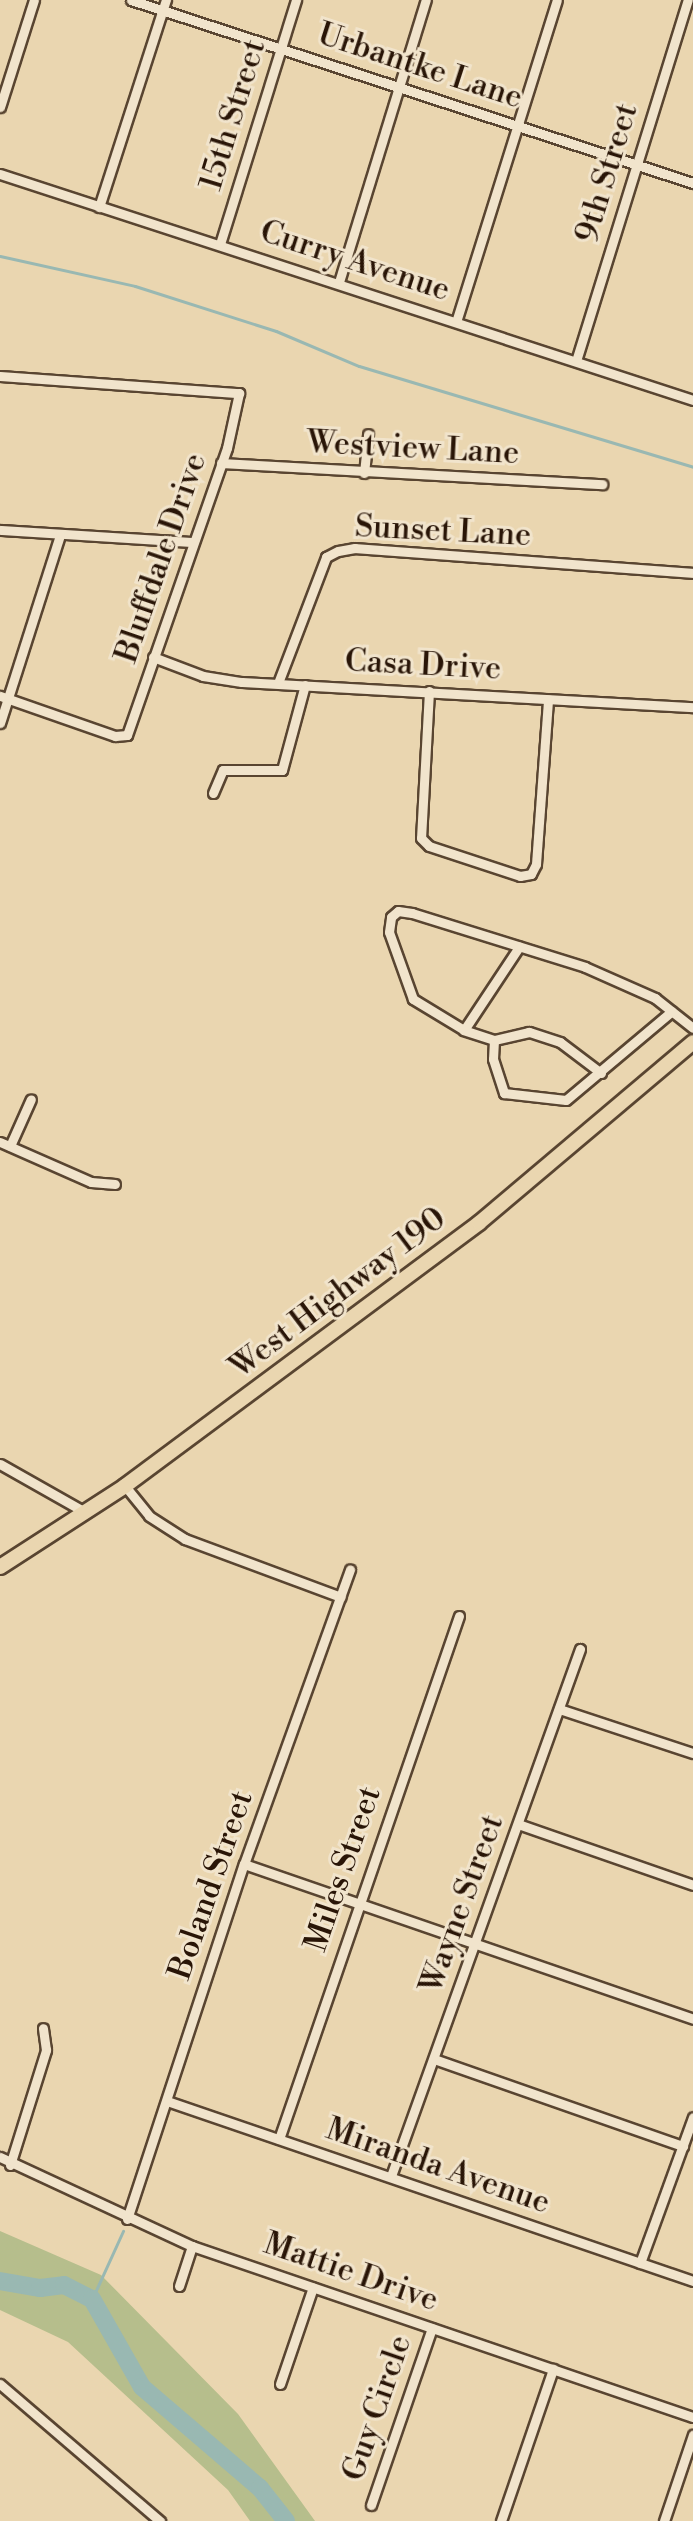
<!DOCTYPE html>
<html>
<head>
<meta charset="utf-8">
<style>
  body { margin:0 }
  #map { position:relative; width:693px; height:2521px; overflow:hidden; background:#ead6b0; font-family:"Libre Bodoni",serif }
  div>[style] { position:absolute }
  .green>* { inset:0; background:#b6be8c }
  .stream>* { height:3px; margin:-1.5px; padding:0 1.5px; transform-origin:1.5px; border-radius:1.5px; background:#99b8b2 }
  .river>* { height:18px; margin:-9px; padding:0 9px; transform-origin:9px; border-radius:9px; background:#99b8b2 }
  .roads { filter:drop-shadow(2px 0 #594531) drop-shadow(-2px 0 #594531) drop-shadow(0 2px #594531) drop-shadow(0 -2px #594531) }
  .minor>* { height:9px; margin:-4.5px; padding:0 4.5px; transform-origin:4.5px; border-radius:4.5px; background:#f1e4cc }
  .primary>* { height:14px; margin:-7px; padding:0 7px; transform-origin:7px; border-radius:7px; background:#ead6b0 }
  span { translate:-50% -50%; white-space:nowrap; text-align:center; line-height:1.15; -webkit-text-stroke:6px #f1e4cc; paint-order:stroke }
  .street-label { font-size:32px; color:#291507 }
</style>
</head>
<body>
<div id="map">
  <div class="green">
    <div style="clip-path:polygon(0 2231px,101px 2275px,238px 2414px,315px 2521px,250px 2521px,228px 2490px,68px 2342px,0 2310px)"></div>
  </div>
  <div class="stream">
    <div style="left:0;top:256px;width:138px;rotate:12.5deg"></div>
    <div style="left:135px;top:286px;width:148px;rotate:17.7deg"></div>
    <div style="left:276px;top:331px;width:90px;rotate:22.9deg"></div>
    <div style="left:359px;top:366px;width:349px;rotate:16.8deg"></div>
    <div style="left:92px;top:2299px;width:75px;rotate:-65.5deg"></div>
  </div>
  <div class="river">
    <div style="left:0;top:2281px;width:41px;rotate:9.9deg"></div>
    <div style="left:40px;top:2288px;width:24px;rotate:-7deg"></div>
    <div style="left:64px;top:2285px;width:31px;rotate:27deg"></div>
    <div style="left:92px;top:2299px;width:101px;rotate:60.4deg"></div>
    <div style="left:142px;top:2387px;width:155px;rotate:40.6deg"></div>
    <div style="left:260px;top:2488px;width:42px;rotate:51.8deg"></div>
  </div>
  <div class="roads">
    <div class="minor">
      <div style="left:131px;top:0;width:591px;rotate:18.04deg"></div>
      <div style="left:0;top:107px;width:112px;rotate:-72.4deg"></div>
      <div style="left:0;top:174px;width:729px;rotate:18.06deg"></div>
      <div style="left:99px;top:207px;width:218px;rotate:-72.1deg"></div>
      <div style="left:220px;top:244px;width:256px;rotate:-72.7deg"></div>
      <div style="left:339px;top:282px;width:295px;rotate:-72.9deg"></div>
      <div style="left:456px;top:322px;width:337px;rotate:-72.6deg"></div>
      <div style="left:576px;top:361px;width:378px;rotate:-72.8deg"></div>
      <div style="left:0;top:376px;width:240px;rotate:4.1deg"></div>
      <div style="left:239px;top:393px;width:56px;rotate:102.3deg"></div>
      <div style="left:227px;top:448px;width:304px;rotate:109.2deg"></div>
      <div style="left:127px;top:735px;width:12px;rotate:175deg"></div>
      <div style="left:115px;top:736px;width:122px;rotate:-160.8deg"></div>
      <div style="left:221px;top:463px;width:382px;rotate:3.2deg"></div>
      <div style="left:364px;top:473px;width:39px;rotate:-84deg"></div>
      <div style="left:0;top:530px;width:191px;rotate:3.6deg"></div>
      <div style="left:153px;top:657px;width:53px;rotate:20.8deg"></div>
      <div style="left:203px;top:676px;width:39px;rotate:9deg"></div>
      <div style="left:242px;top:682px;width:452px;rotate:3.2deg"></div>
      <div style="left:278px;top:683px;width:135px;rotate:-69.1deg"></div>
      <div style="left:326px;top:557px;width:13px;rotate:-27deg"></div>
      <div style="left:338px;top:551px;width:17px;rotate:-10deg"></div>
      <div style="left:355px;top:548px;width:339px;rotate:4.2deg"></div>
      <div style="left:429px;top:691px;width:147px;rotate:93.1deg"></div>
      <div style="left:421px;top:838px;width:11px;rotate:45deg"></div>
      <div style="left:429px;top:846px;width:96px;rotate:18.2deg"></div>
      <div style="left:520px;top:876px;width:11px;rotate:-10deg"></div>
      <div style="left:531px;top:874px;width:11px;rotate:-63deg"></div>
      <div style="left:536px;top:864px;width:165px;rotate:-85.8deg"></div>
      <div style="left:0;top:723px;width:197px;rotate:-72.3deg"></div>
      <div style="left:213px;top:793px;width:25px;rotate:-67deg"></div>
      <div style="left:223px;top:770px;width:59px"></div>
      <div style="left:282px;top:770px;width:88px;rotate:-74.9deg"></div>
      <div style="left:464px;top:1030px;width:100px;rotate:-56.5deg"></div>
      <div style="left:494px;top:1040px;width:19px;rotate:93deg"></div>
      <div style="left:493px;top:1059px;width:36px;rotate:72deg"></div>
      <div style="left:504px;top:1093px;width:62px;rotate:6.4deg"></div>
      <div style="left:566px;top:1100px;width:138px;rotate:-40deg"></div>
      <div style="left:601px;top:1073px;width:51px;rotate:-142.9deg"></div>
      <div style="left:560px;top:1042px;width:33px;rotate:-162deg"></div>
      <div style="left:529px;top:1032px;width:36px;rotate:167deg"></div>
      <div style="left:494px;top:1040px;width:32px;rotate:-162deg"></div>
      <div style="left:464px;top:1030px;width:60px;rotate:-148.7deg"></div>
      <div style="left:413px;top:999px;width:71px;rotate:-109.7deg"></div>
      <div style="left:389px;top:932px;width:15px;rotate:-82deg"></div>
      <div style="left:391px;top:917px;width:9px;rotate:-41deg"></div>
      <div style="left:398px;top:911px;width:14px;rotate:8deg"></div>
      <div style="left:412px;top:913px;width:181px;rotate:17.3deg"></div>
      <div style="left:585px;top:967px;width:77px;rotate:23.9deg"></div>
      <div style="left:655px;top:998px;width:48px;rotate:38.3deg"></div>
      <div style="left:0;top:1142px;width:99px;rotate:23.7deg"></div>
      <div style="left:91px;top:1182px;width:24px;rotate:5deg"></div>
      <div style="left:10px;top:1146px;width:51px;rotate:-65.9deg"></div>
      <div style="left:0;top:1464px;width:98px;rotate:29.5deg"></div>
      <div style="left:125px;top:1486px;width:38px;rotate:51deg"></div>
      <div style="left:149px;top:1516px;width:43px;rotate:32.6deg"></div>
      <div style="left:185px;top:1539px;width:166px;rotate:20.4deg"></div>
      <div style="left:559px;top:1709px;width:141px;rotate:18.2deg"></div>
      <div style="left:518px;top:1824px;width:185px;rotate:19.2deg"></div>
      <div style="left:244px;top:1864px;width:475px;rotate:19deg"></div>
      <div style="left:434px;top:2059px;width:264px;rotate:19.3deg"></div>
      <div style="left:167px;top:2101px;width:556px;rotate:18.89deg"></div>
      <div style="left:279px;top:2139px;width:553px;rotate:-71.01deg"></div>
      <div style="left:0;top:2157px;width:212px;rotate:24.9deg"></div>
      <div style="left:192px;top:2246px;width:529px;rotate:18.85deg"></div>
      <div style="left:10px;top:2165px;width:121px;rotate:-72.6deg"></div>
      <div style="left:46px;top:2050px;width:22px;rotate:-98deg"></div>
      <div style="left:391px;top:2176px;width:560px;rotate:-70.27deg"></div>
      <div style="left:127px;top:2219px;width:374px;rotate:-71.8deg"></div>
      <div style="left:244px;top:1864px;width:313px;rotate:-70.2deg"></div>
      <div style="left:640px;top:2263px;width:155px;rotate:-70deg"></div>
      <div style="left:179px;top:2286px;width:42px;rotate:-72deg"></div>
      <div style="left:0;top:2384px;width:211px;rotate:40.6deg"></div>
      <div style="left:280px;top:2384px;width:102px;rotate:-71.2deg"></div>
      <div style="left:371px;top:2505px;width:187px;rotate:-71deg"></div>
      <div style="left:501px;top:2521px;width:161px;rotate:-71.1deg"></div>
      <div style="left:664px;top:2521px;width:91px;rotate:-71.4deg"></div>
    </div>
    <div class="primary">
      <div style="left:0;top:1567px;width:149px;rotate:-32.9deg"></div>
      <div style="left:125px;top:1486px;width:441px;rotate:-36.6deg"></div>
      <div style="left:479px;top:1223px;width:280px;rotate:-40.2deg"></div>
    </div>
  </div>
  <div class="street-label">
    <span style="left:420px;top:66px;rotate:18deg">Urbantke Lane</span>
    <span style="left:233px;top:115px;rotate:-73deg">15th Street</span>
    <span style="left:607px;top:173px;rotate:-73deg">9th Street</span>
    <span style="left:355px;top:261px;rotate:18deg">Curry Avenue</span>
    <span style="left:413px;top:448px;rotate:3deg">Westview Lane</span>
    <span style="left:443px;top:531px;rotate:3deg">Sunset Lane</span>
    <span style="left:161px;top:558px;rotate:-71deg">Bluffdale Drive</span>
    <span style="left:423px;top:665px;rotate:3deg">Casa Drive</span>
    <span style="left:338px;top:1293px;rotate:-37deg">West Highway 190</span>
    <span style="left:343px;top:1869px;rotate:-71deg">Miles Street</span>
    <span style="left:211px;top:1885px;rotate:-71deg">Boland Street</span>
    <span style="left:462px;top:1904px;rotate:-70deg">Wayne Street</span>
    <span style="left:438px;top:2166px;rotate:19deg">Miranda Avenue</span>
    <span style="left:351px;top:2272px;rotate:19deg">Mattie Drive</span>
    <span style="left:377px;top:2408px;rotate:-71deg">Guy Circle</span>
  </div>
</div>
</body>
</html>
